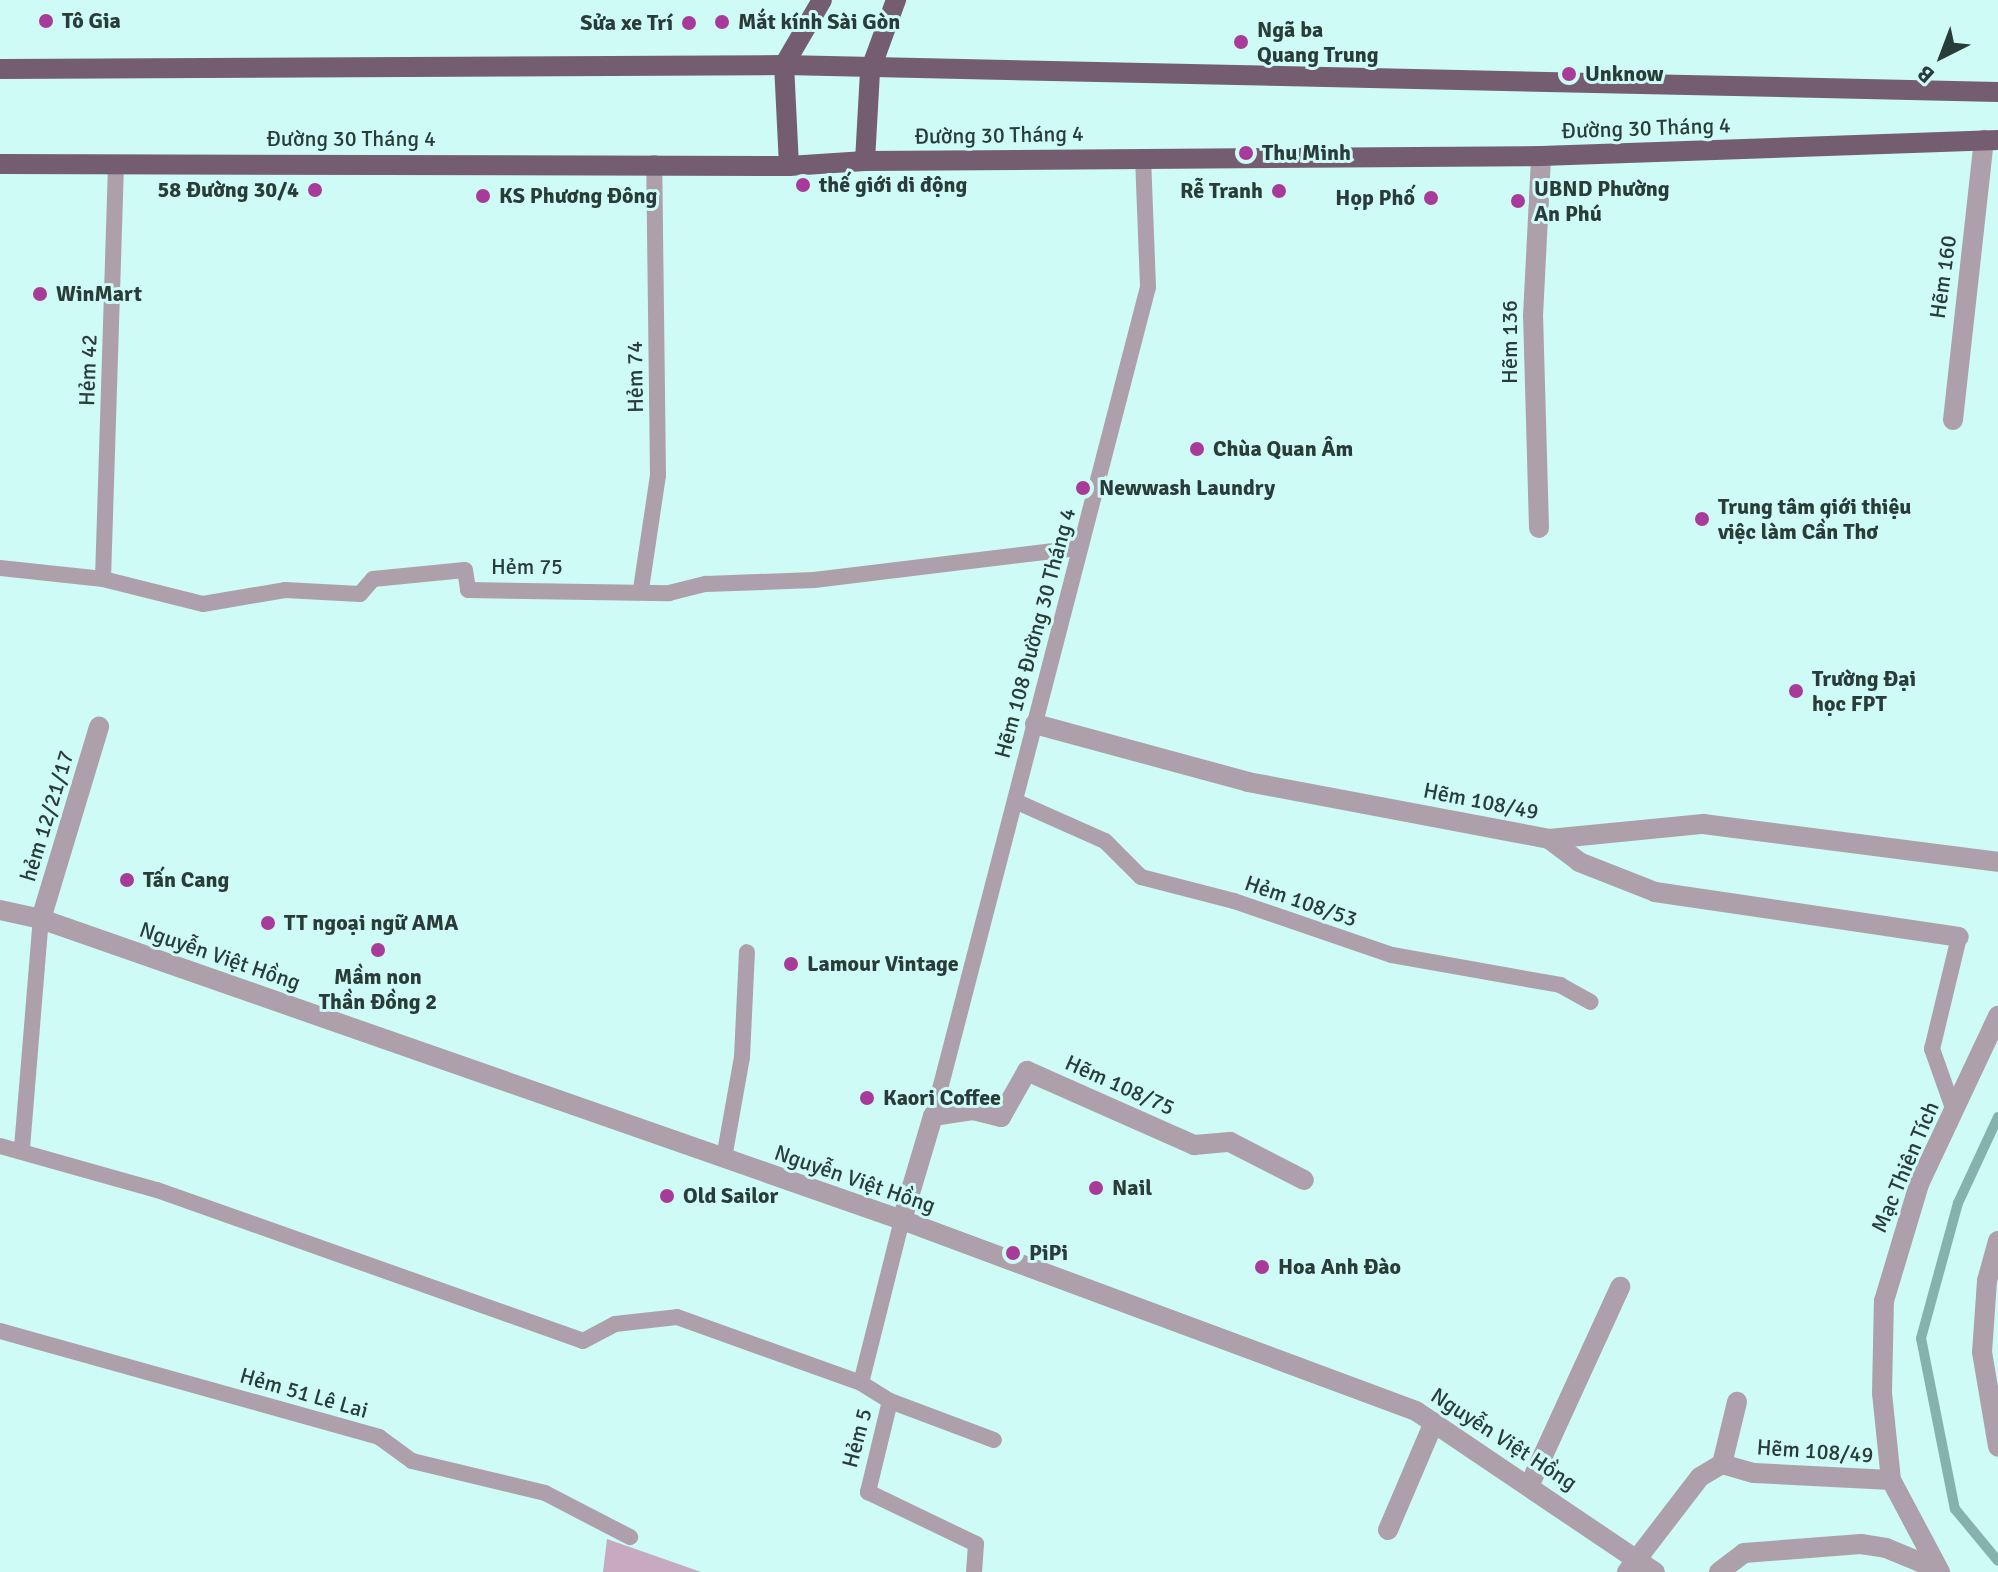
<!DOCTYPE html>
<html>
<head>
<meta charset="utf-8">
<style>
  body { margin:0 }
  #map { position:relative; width:1998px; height:1572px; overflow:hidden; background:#cefbf6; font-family:Signika,sans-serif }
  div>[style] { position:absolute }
  .forest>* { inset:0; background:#c7a9c1 }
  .stream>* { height:10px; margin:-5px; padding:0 5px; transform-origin:5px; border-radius:5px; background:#86b2ad }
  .service>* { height:16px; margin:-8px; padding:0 8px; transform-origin:8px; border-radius:8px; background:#ada0aa }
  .minor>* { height:20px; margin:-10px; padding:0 10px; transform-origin:10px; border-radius:10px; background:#ada0aa }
  .tertiary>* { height:20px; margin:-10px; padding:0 10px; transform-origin:10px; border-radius:10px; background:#ada0aa }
  .primary>* { height:20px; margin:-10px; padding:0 10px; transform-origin:10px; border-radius:10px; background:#745d70 }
  .dots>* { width:22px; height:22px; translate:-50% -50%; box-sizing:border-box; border:4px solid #cefbf6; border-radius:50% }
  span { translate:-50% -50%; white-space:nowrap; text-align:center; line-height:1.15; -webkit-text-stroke:6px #cefbf6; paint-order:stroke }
  .poi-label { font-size:22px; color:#2a3c3a; font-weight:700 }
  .left { translate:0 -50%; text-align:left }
  .right { translate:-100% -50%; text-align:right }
  .street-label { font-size:22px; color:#2a3c3a }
  .north { position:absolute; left:1902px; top:16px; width:80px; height:80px; -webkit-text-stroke:6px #cefbf6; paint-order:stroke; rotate:222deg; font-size:22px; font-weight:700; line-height:32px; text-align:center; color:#2a3c3a }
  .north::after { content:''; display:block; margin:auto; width:28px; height:36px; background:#2a3c3a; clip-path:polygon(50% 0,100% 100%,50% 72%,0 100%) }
</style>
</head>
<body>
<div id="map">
  <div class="forest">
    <div style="clip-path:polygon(607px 1539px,701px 1572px,603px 1572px)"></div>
  </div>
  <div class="stream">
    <div style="left:1998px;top:1117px;width:95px;rotate:114.9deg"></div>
    <div style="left:1958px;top:1203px;width:140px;rotate:105.3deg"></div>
    <div style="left:1921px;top:1338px;width:174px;rotate:78.8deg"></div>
    <div style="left:1955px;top:1509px;width:67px;rotate:50.4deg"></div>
  </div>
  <div class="service">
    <div style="left:0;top:568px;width:104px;rotate:6.1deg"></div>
    <div style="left:103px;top:579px;width:103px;rotate:14deg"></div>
    <div style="left:203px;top:604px;width:83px;rotate:-9.7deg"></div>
    <div style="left:285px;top:590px;width:75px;rotate:3.1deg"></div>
    <div style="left:360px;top:594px;width:20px;rotate:-49deg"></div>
    <div style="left:373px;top:579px;width:92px;rotate:-5.6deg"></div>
    <div style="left:465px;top:570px;width:20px;rotate:81deg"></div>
    <div style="left:468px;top:590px;width:201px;rotate:0.9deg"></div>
    <div style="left:669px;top:593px;width:38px;rotate:-14deg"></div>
    <div style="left:706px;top:584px;width:108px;rotate:-2.1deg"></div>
    <div style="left:814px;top:580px;width:268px;rotate:-6.9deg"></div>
    <div style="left:103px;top:579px;width:416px;rotate:-88.2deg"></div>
    <div style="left:641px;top:589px;width:115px;rotate:-81.5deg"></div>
    <div style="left:658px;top:475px;width:312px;rotate:-90.7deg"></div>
    <div style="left:1015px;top:801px;width:98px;rotate:24deg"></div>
    <div style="left:1105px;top:841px;width:51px;rotate:45deg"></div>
    <div style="left:1141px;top:877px;width:96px;rotate:14.5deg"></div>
    <div style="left:1234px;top:901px;width:167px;rotate:18.9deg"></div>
    <div style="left:1392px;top:955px;width:171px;rotate:10.1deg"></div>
    <div style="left:1560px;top:985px;width:35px;rotate:29deg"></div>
    <div style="left:1954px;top:1111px;width:66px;rotate:-109.5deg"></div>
    <div style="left:1932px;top:1049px;width:115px;rotate:-76.4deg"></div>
    <div style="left:933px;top:1116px;width:856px;rotate:-75.46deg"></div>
    <div style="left:1148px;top:287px;width:130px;rotate:-92.2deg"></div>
    <div style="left:0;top:1146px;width:163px;rotate:15.7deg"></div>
    <div style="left:157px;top:1190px;width:452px;rotate:19.5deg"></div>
    <div style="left:583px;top:1341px;width:36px;rotate:-28deg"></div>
    <div style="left:615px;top:1324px;width:62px;rotate:-6.4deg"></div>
    <div style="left:677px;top:1317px;width:195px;rotate:19.7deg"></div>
    <div style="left:861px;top:1383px;width:34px;rotate:32deg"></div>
    <div style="left:890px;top:1401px;width:94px;rotate:103.6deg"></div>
    <div style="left:868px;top:1492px;width:120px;rotate:25.7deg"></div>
    <div style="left:976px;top:1544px;width:28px;rotate:94deg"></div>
    <div style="left:22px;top:1148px;width:230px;rotate:-85.3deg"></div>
    <div style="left:724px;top:1158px;width:103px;rotate:-79.9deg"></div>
    <div style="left:742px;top:1057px;width:105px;rotate:-87.3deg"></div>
    <div style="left:0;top:1331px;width:394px;rotate:15.6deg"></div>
    <div style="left:379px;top:1437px;width:41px;rotate:36deg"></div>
    <div style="left:412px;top:1461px;width:137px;rotate:13.5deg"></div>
    <div style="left:545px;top:1493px;width:96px;rotate:27.4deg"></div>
    <div style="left:861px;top:1383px;width:168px;rotate:-75.9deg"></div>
    <div style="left:890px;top:1401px;width:111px;rotate:20.6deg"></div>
  </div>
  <div class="minor">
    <div style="left:1953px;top:420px;width:282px;rotate:-83.7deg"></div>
    <div style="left:1539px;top:528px;width:212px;rotate:-91.6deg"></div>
    <div style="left:1533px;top:316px;width:160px;rotate:-87.1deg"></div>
    <div style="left:1035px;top:724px;width:221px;rotate:15.2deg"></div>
    <div style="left:1248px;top:782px;width:306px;rotate:10.7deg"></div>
    <div style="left:1549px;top:839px;width:38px;rotate:37deg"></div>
    <div style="left:1579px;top:862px;width:82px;rotate:21.5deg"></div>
    <div style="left:1655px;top:892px;width:307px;rotate:8.4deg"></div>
    <div style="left:1549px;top:839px;width:155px;rotate:-5.6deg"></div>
    <div style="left:1703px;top:824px;width:297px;rotate:7.3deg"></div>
    <div style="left:41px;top:919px;width:201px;rotate:-73.2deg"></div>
    <div style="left:902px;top:1220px;width:109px;rotate:-73.4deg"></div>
    <div style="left:933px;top:1116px;width:40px;rotate:-8.5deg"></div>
    <div style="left:973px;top:1110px;width:29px;rotate:14deg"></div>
    <div style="left:1001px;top:1117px;width:53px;rotate:-60.5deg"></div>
    <div style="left:1027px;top:1071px;width:183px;rotate:23.9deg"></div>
    <div style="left:1194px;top:1145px;width:36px;rotate:-5deg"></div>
    <div style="left:1230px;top:1142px;width:83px;rotate:27.2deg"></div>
    <div style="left:1998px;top:1241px;width:41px;rotate:105.4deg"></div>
    <div style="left:1987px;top:1281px;width:71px;rotate:94deg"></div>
    <div style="left:1982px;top:1352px;width:96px;rotate:80.4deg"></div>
    <div style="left:1722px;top:1464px;width:64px;rotate:-76.4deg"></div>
    <div style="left:1530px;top:1484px;width:217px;rotate:-65.4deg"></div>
    <div style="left:1388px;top:1530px;width:117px;rotate:-66.9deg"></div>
    <div style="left:1627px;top:1572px;width:120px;rotate:-52.5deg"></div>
    <div style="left:1700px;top:1477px;width:26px;rotate:-31deg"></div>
    <div style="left:1722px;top:1464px;width:33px;rotate:16deg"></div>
    <div style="left:1754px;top:1473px;width:137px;rotate:2.9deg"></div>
    <div style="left:1719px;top:1572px;width:31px;rotate:-37deg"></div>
    <div style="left:1744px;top:1553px;width:117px;rotate:-4.4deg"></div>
    <div style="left:1861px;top:1544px;width:25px;rotate:9deg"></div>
    <div style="left:1886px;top:1548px;width:55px;rotate:22.4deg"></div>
    <div style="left:1940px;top:1572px;width:104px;rotate:-118deg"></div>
    <div style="left:1891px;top:1480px;width:87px;rotate:-95.9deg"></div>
    <div style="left:1882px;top:1393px;width:92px;rotate:-88.8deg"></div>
    <div style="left:1884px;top:1301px;width:122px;rotate:-73.3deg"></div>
    <div style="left:1919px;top:1184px;width:186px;rotate:-64.8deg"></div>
  </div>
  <div class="tertiary">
    <div style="left:0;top:910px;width:42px;rotate:12.4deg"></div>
    <div style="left:41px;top:919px;width:912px;rotate:19.27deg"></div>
    <div style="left:902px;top:1220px;width:548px;rotate:20.38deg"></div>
    <div style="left:1416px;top:1411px;width:288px;rotate:34deg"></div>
  </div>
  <div class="primary">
    <div style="left:0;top:69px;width:784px;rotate:-0.29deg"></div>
    <div style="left:784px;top:65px;width:1214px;rotate:1.27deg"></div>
    <div style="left:865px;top:161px;width:90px;rotate:-86.8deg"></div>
    <div style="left:870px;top:71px;width:76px;rotate:-69.9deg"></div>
    <div style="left:0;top:164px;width:789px;rotate:0.15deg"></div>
    <div style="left:789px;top:166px;width:76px;rotate:-3.8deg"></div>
    <div style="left:865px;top:161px;width:676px;rotate:-0.42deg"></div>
    <div style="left:1541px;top:156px;width:457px;rotate:-2deg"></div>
    <div style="left:789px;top:166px;width:101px;rotate:-92.8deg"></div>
    <div style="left:784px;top:65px;width:75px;rotate:-59.7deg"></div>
  </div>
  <div class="dots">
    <div style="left:46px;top:21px;background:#a83b9a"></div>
    <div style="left:722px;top:22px;background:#a83b9a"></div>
    <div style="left:689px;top:23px;background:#a83b9a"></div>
    <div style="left:1241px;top:42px;background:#a83b9a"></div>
    <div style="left:1569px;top:74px;background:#a83b9a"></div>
    <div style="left:1246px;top:153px;background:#a83b9a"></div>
    <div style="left:803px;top:185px;background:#a83b9a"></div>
    <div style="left:315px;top:190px;background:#a83b9a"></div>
    <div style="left:1279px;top:191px;background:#a83b9a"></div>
    <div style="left:483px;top:196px;background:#a83b9a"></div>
    <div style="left:1431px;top:198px;background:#a83b9a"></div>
    <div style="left:1518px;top:201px;background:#a83b9a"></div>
    <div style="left:40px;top:294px;background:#a83b9a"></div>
    <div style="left:1197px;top:449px;background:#a83b9a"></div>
    <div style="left:1083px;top:488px;background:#a83b9a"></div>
    <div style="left:1702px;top:519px;background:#a83b9a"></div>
    <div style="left:1796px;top:691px;background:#a83b9a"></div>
    <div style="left:127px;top:880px;background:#a83b9a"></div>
    <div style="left:268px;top:923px;background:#a83b9a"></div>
    <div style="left:378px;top:950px;background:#a83b9a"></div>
    <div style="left:791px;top:964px;background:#a83b9a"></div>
    <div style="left:867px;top:1098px;background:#a83b9a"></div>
    <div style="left:1096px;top:1188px;background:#a83b9a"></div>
    <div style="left:667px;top:1196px;background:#a83b9a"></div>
    <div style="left:1013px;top:1253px;background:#a83b9a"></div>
    <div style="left:1262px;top:1267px;background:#a83b9a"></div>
  </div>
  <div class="poi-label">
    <span class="left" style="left:62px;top:21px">Tô Gia</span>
    <span class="left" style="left:738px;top:22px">Mắt kính Sài Gòn</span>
    <span class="right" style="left:673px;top:23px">Sửa xe Trí</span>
    <span class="left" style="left:1257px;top:42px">Ngã ba<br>Quang Trung</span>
    <span class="left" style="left:1585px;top:74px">Unknow</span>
    <span class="left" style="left:1262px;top:153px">Thu Minh</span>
    <span class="left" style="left:819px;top:185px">thế giới di động</span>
    <span class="left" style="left:1534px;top:201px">UBND Phường<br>An Phú</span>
    <span class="right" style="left:299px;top:190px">58 Đường 30/4</span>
    <span class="right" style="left:1263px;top:191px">Rễ Tranh</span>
    <span class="left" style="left:499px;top:196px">KS Phương Đông</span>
    <span class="right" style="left:1415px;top:198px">Họp Phố</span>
    <span class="left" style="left:56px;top:294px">WinMart</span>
    <span class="left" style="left:1213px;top:449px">Chùa Quan Âm</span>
    <span class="left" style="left:1099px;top:488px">Newwash Laundry</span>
    <span class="left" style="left:1718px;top:519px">Trung tâm giới thiệu<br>việc làm Cần Thơ</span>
    <span class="left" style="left:1812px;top:691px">Trường Đại<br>học FPT</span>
    <span class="left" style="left:143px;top:880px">Tấn Cang</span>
    <span class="left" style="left:284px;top:923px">TT ngoại ngữ AMA</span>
    <span class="left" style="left:807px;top:964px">Lamour Vintage</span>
    <span style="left:378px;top:989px">Mầm non<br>Thần Đồng 2</span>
    <span class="left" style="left:883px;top:1098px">Kaori Coffee</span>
    <span class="left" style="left:1112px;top:1188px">Nail</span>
    <span class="left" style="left:683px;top:1196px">Old Sailor</span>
    <span class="left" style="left:1029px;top:1253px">PiPi</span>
    <span class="left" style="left:1278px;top:1267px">Hoa Anh Đào</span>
  </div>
  <div class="street-label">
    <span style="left:1646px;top:128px;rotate:-2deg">Đường 30 Tháng 4</span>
    <span style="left:999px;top:135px;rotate:-1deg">Đường 30 Tháng 4</span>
    <span style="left:351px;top:139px">Đường 30 Tháng 4</span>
    <span style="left:1943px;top:277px;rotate:-82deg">Hẽm 160</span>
    <span style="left:1510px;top:342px;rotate:-90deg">Hẽm 136</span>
    <span style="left:88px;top:370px;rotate:-88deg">Hẻm 42</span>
    <span style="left:635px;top:377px;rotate:-91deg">Hẻm 74</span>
    <span style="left:527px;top:567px">Hẻm 75</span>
    <span style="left:1035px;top:633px;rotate:-75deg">Hẽm 108 Đường 30 Tháng 4</span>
    <span style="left:1481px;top:801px;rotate:11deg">Hẽm 108/49</span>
    <span style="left:47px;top:816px;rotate:-73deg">hẻm 12/21/17</span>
    <span style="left:1301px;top:901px;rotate:19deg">Hẻm 108/53</span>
    <span style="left:220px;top:956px;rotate:19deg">Nguyễn Việt Hồng</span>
    <span style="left:1120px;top:1085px;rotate:24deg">Hẽm 108/75</span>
    <span style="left:1905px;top:1167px;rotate:-67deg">Mạc Thiên Tích</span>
    <span style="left:855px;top:1179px;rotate:19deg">Nguyễn Việt Hồng</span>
    <span style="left:304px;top:1393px;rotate:16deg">Hẻm 51 Lê Lai</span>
    <span style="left:857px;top:1438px;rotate:-75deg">Hẻm 5</span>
    <span style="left:1504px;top:1439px;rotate:33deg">Nguyễn Việt Hồng</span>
    <span style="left:1815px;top:1451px;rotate:4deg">Hẽm 108/49</span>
  </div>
  <div class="north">B</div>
</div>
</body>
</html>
